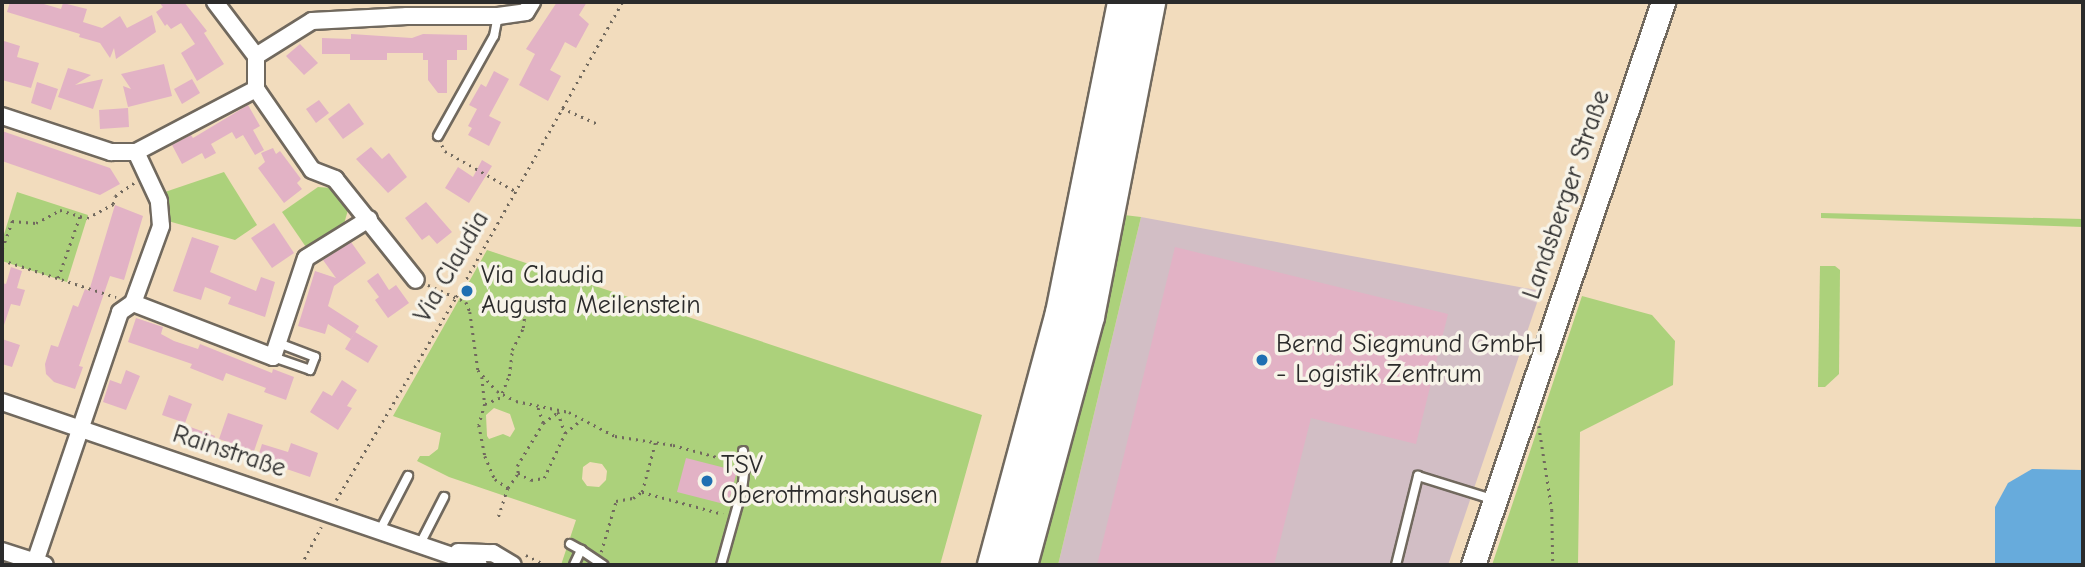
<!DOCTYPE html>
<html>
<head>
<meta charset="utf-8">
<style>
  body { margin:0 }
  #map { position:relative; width:2085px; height:567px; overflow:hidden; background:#f2dcbd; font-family:"Comic Neue",sans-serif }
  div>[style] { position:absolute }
  .industrial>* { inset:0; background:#d2bec5 }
  .green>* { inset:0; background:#acd17b }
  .water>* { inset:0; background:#67abdc }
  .building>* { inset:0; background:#e2b2c5 }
  .path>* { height:2.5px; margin-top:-1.25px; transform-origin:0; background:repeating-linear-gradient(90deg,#71695e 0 2px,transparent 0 7px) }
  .roads { filter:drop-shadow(2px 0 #71695e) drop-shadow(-2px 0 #71695e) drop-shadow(0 2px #71695e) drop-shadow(0 -2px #71695e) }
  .lane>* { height:8px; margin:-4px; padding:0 4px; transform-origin:4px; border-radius:4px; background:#fff }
  .street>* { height:16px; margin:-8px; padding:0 8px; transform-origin:8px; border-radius:8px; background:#fff }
  .secondary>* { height:23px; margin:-11.5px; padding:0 11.5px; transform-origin:11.5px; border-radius:11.5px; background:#fff }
  .highway>* { height:30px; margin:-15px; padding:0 15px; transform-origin:15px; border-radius:15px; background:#fff }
  .dots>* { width:19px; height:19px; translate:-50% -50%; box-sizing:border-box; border:4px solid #f7f3e8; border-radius:50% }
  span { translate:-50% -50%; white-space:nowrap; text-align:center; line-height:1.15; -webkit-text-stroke:7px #f7f3e8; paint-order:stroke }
  .street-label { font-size:26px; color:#2b2b2b }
  .poi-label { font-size:26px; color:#2b2b2b }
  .left { translate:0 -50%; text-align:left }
  .frame { position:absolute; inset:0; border:4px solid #2b2b2b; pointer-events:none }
</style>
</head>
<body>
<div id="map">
  <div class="industrial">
    <div style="clip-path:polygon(1141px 217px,1541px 291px,1448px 565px,1058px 565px)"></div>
  </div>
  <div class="green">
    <div style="clip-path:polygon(224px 172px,257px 225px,235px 240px,168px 221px,162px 193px)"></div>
    <div style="clip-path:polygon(318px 187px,333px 188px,348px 210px,344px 224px,308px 250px,282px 212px)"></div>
    <div style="clip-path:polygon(17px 192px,88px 215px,67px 282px,2px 261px,2px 241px)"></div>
    <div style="clip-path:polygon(1821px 213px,2083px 219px,2083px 227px,1821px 218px)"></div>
    <div style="clip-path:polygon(1124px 215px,1141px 217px,1058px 565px,1036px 565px)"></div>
    <div style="clip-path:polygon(evenodd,487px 250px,982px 415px,940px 565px,561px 565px,576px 520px,449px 477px,417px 461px,420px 456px,429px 456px,438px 449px,441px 433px,393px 416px,487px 250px,494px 408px,510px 414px,515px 429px,510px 437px,503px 434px,489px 439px,487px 436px,486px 415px,494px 408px,487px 250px,590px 462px,602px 464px,607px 471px,606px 480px,599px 487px,587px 486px,582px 479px,583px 467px,590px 462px)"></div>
    <div style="clip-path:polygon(1820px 266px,1835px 266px,1840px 270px,1839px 374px,1825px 387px,1818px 387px)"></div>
    <div style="clip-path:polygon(1582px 296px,1652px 315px,1675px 341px,1673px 385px,1580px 432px,1578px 565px,1492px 565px)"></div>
  </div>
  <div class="water">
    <div style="clip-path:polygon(2032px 469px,2083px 470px,2083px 565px,1995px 565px,1995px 507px,2008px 483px)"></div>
  </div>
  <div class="building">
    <div style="clip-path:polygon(10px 2px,37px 2px,61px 9px,63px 3px,87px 9px,83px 22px,102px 28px,120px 16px,127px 28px,152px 15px,156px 32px,116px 59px,114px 48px,110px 58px,100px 43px,79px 37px,80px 34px,7px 12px)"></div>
    <div style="clip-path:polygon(159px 2px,184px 2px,207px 31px,204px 33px,224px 64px,197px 81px,181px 53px,195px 44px,181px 23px,171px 29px,167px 24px,165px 26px,156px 12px,163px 7px)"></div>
    <div style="clip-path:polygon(557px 2px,587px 2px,579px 15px,589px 24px,576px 48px,565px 42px,558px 56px,550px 70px,561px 76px,548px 101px,519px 85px,535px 54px,526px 49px)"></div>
    <div style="clip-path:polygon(351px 34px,412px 38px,423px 34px,467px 35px,467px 50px,457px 50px,457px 60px,447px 60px,447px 93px,438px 93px,428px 80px,428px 60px,423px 60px,423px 53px,387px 53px,387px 60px,350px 60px,350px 54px,322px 54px,322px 38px,351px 39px)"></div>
    <div style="clip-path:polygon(4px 41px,20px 46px,17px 57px,39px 63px,31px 88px,2px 80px)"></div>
    <div style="clip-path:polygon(300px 44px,318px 63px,304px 75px,286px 56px)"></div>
    <div style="clip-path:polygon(164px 64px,172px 96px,128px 107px,123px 86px,131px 89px,121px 74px)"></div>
    <div style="clip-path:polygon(68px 68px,91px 75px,75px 85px,103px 79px,93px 109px,58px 97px)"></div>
    <div style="clip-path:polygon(494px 71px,509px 79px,489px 116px,501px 122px,489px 146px,468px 135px,472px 128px,468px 126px,477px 109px,469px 105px,481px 84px,486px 87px)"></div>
    <div style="clip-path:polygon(192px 79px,200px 93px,182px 104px,174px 89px)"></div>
    <div style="clip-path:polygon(37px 82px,58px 89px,51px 110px,31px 103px)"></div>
    <div style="clip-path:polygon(319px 100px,329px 113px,316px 123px,306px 109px)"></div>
    <div style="clip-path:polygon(349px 103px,364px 124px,343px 139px,328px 119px)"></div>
    <div style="clip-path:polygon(248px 105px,260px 126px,253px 130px,264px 150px,255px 155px,243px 135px,236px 139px,232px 132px,211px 144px,216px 153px,205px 159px,202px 153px,182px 164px,172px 145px,191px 135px,193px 138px)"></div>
    <div style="clip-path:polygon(128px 108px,129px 127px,100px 129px,99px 110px)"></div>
    <div style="clip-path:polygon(2px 131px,110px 168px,120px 184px,100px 195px,2px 161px)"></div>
    <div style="clip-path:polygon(371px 147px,382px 159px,389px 153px,407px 177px,388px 193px,356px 159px)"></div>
    <div style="clip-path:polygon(273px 148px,276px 154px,280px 151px,301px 179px,297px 183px,302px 189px,284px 203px,258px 168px,265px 162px,261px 153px)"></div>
    <div style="clip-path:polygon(482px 160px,492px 166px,469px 203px,445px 188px,458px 167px,473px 177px)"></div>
    <div style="clip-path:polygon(426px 202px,452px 232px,437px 244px,429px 235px,422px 240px,405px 218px)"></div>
    <div style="clip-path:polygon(115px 205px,143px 216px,124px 280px,110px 276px,79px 366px,83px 367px,75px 389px,54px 382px,46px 374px,45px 364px,51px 345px,58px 347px,73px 305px,78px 307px,85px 289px,89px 291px)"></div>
    <div style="clip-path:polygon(274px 223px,294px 253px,272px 268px,251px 238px)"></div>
    <div style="clip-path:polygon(192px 237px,219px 246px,210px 272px,256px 291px,261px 277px,275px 282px,265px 317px,228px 304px,231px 297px,205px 287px,201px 300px,173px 291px)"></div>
    <div style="clip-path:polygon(351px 242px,366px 263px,334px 286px,328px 306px,359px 326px,351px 339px,328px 324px,325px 334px,298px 326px,315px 271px,336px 278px,323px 260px)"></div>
    <div style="clip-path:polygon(1175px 247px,1448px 314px,1416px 444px,1311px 418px,1274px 565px,1097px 565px)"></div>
    <div style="clip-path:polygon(11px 267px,22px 271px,17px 288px,25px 290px,20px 306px,11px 304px,4px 325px,2px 283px,6px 284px)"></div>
    <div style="clip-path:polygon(378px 273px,389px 290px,396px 285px,409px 303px,388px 318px,375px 300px,379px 297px,367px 281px)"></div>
    <div style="clip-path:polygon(136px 318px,163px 327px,161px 334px,174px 341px,198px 349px,200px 344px,272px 373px,273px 369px,294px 377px,286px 400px,264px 392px,266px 388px,226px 373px,223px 381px,190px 368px,192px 364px,128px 342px)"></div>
    <div style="clip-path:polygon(355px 332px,378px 346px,368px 363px,345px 349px)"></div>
    <div style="clip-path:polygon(2px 339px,20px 345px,12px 367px,2px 364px)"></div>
    <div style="clip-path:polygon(126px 370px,140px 376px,126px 410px,103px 402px,110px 380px,121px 384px)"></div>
    <div style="clip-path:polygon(342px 380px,357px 390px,347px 406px,352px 408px,338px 430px,310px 412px,323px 391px,332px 396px)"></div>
    <div style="clip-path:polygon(169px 395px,192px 404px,185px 423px,162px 415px)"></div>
    <div style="clip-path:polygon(228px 413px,263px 425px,254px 451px,219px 439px)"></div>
    <div style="clip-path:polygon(185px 425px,215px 436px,211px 448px,180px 438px)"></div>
    <div style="clip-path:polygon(291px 443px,318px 453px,310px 477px,269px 463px,268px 467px,256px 463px,262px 444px,288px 452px)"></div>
    <div style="clip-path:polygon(686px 458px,737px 471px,728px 505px,677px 492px)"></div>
  </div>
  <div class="path">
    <div style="left:562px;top:108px;width:39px;rotate:24deg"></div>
    <div style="left:442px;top:145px;width:7px;rotate:63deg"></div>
    <div style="left:445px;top:151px;width:81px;rotate:29.7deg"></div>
    <div style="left:2px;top:249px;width:30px;rotate:-70deg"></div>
    <div style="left:12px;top:221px;width:24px;rotate:5deg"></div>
    <div style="left:36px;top:223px;width:27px;rotate:-28deg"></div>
    <div style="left:60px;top:210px;width:28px;rotate:17deg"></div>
    <div style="left:87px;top:218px;width:30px;rotate:-28deg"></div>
    <div style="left:113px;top:204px;width:8px;rotate:-76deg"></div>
    <div style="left:115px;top:196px;width:24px;rotate:-35deg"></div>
    <div style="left:2px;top:260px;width:120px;rotate:18deg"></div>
    <div style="left:58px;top:278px;width:66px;rotate:-70.5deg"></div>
    <div style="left:428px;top:285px;width:42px;rotate:24.1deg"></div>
    <div style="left:466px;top:302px;width:11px;rotate:68deg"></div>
    <div style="left:470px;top:312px;width:59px;rotate:82.1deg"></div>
    <div style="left:478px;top:370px;width:28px;rotate:48deg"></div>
    <div style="left:497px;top:391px;width:21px;rotate:28deg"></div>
    <div style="left:516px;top:401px;width:54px;rotate:11.7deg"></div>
    <div style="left:569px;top:412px;width:52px;rotate:27.6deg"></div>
    <div style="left:615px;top:436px;width:59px;rotate:8.8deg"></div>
    <div style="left:673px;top:445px;width:50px;rotate:15.2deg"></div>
    <div style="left:721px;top:458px;width:13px;rotate:-9deg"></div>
    <div style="left:482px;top:377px;width:27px;rotate:84deg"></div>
    <div style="left:485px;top:404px;width:22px;rotate:106deg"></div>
    <div style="left:479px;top:425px;width:32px;rotate:79deg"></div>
    <div style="left:485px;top:456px;width:25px;rotate:67deg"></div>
    <div style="left:495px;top:479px;width:16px;rotate:35deg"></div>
    <div style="left:508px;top:488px;width:32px;rotate:108deg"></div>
    <div style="left:502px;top:393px;width:18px;rotate:-68deg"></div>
    <div style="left:509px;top:376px;width:26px;rotate:-83deg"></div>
    <div style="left:512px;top:350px;width:25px;rotate:-63deg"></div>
    <div style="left:523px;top:328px;width:16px;rotate:-83deg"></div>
    <div style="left:525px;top:312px;width:11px;rotate:-100deg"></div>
    <div style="left:485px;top:404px;width:21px;rotate:-23deg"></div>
    <div style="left:558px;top:412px;width:22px;rotate:72deg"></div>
    <div style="left:543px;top:423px;width:17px;rotate:-36deg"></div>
    <div style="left:1539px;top:426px;width:85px;rotate:81.2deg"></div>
    <div style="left:1552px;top:510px;width:55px;rotate:89deg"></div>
    <div style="left:518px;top:473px;width:7px;rotate:-98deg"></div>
    <div style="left:517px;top:466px;width:50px;rotate:-58.8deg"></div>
    <div style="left:543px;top:423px;width:18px;rotate:-109deg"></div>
    <div style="left:508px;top:488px;width:18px;rotate:-56deg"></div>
    <div style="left:518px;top:473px;width:15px;rotate:28deg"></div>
    <div style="left:531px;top:480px;width:13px;rotate:-9deg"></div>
    <div style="left:544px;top:478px;width:50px;rotate:-65deg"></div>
    <div style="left:565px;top:433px;width:21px;rotate:-39deg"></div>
    <div style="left:642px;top:492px;width:84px;rotate:15.2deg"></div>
    <div style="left:336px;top:500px;width:236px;rotate:-59.4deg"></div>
    <div style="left:456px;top:297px;width:338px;rotate:-60.6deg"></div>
    <div style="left:601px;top:552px;width:53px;rotate:-73.6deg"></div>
    <div style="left:616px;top:501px;width:17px;rotate:-10deg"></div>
    <div style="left:633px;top:498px;width:11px;rotate:-34deg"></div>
    <div style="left:642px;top:492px;width:51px;rotate:-75.1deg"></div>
    <div style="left:526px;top:555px;width:22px;rotate:27deg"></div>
    <div style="left:301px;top:565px;width:43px;rotate:-62.2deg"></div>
  </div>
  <div class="roads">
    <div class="lane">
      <div style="left:438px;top:136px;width:115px;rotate:-60.8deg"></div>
      <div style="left:494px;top:36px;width:20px;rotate:-79deg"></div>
      <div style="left:273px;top:357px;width:39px;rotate:19deg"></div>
      <div style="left:310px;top:370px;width:14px;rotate:-69deg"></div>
      <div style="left:315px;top:357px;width:40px;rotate:-159deg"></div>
      <div style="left:380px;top:530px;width:61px;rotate:-62.6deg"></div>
      <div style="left:420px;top:544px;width:53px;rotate:-62.9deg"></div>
      <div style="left:570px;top:544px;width:13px;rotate:29deg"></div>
      <div style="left:574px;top:565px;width:17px;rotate:-65deg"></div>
      <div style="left:581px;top:550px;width:27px;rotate:34deg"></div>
      <div style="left:721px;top:565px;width:78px;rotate:-74.4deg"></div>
      <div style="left:742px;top:490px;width:23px;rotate:-83deg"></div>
      <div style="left:745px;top:467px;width:16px;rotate:-97deg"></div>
      <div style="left:1396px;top:565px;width:92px;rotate:-76.1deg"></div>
      <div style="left:1418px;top:476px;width:81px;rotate:17.3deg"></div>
    </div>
    <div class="street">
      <div style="left:215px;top:2px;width:68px;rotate:52.8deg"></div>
      <div style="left:256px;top:56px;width:33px;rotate:90deg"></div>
      <div style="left:256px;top:89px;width:98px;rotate:55.3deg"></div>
      <div style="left:312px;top:170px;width:25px;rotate:21deg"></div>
      <div style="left:335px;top:179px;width:129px;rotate:51.3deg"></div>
      <div style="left:256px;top:56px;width:66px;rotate:-32deg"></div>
      <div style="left:312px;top:21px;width:95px;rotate:-3deg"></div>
      <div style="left:407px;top:16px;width:91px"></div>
      <div style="left:498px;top:16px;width:28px;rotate:-8deg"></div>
      <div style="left:526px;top:12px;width:12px;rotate:-59deg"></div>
      <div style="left:2px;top:116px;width:115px;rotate:18.3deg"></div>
      <div style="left:111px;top:152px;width:25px"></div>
      <div style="left:136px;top:152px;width:136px;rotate:-27.7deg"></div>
      <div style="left:133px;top:303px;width:150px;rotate:21.1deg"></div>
      <div style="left:273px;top:357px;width:104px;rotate:-71.6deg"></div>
      <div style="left:306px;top:258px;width:74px;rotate:-31.8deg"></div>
      <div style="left:2px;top:402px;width:504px;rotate:18.87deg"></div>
      <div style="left:2px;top:551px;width:45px;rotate:18deg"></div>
      <div style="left:458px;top:552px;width:35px;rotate:2deg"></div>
      <div style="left:493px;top:553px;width:23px;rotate:31deg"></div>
      <div style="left:34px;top:565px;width:267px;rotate:-71.2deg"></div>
      <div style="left:120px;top:312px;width:16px;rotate:-35deg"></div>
      <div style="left:133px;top:303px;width:82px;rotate:-70deg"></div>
      <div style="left:161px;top:226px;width:25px;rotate:-95deg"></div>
      <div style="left:159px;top:201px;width:54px;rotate:-115.1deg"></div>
    </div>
    <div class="secondary">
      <div style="left:1473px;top:565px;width:594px;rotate:-71.35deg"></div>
    </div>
    <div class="highway">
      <div style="left:993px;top:565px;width:261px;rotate:-74.9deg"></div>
      <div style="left:1061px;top:313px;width:317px;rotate:-78.7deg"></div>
      <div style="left:1022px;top:565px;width:257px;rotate:-74.9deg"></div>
      <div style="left:1089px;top:317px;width:321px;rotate:-79deg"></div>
    </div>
  </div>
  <div class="dots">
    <div style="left:467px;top:291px;background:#1f6fb2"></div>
    <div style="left:1262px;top:360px;background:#1f6fb2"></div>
    <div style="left:707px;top:481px;background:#1f6fb2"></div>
  </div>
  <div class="street-label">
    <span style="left:1567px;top:195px;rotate:-71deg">Landsberger Straße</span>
    <span style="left:452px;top:267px;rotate:-60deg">Via Claudia</span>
    <span style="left:229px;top:452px;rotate:18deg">Rainstraße</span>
  </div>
  <div class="poi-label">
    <span class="left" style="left:481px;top:291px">Via Claudia<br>Augusta Meilenstein</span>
    <span class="left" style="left:1276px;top:360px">Bernd Siegmund GmbH<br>- Logistik Zentrum</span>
    <span class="left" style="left:721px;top:481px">TSV<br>Oberottmarshausen</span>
  </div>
  <div class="frame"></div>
</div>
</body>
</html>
